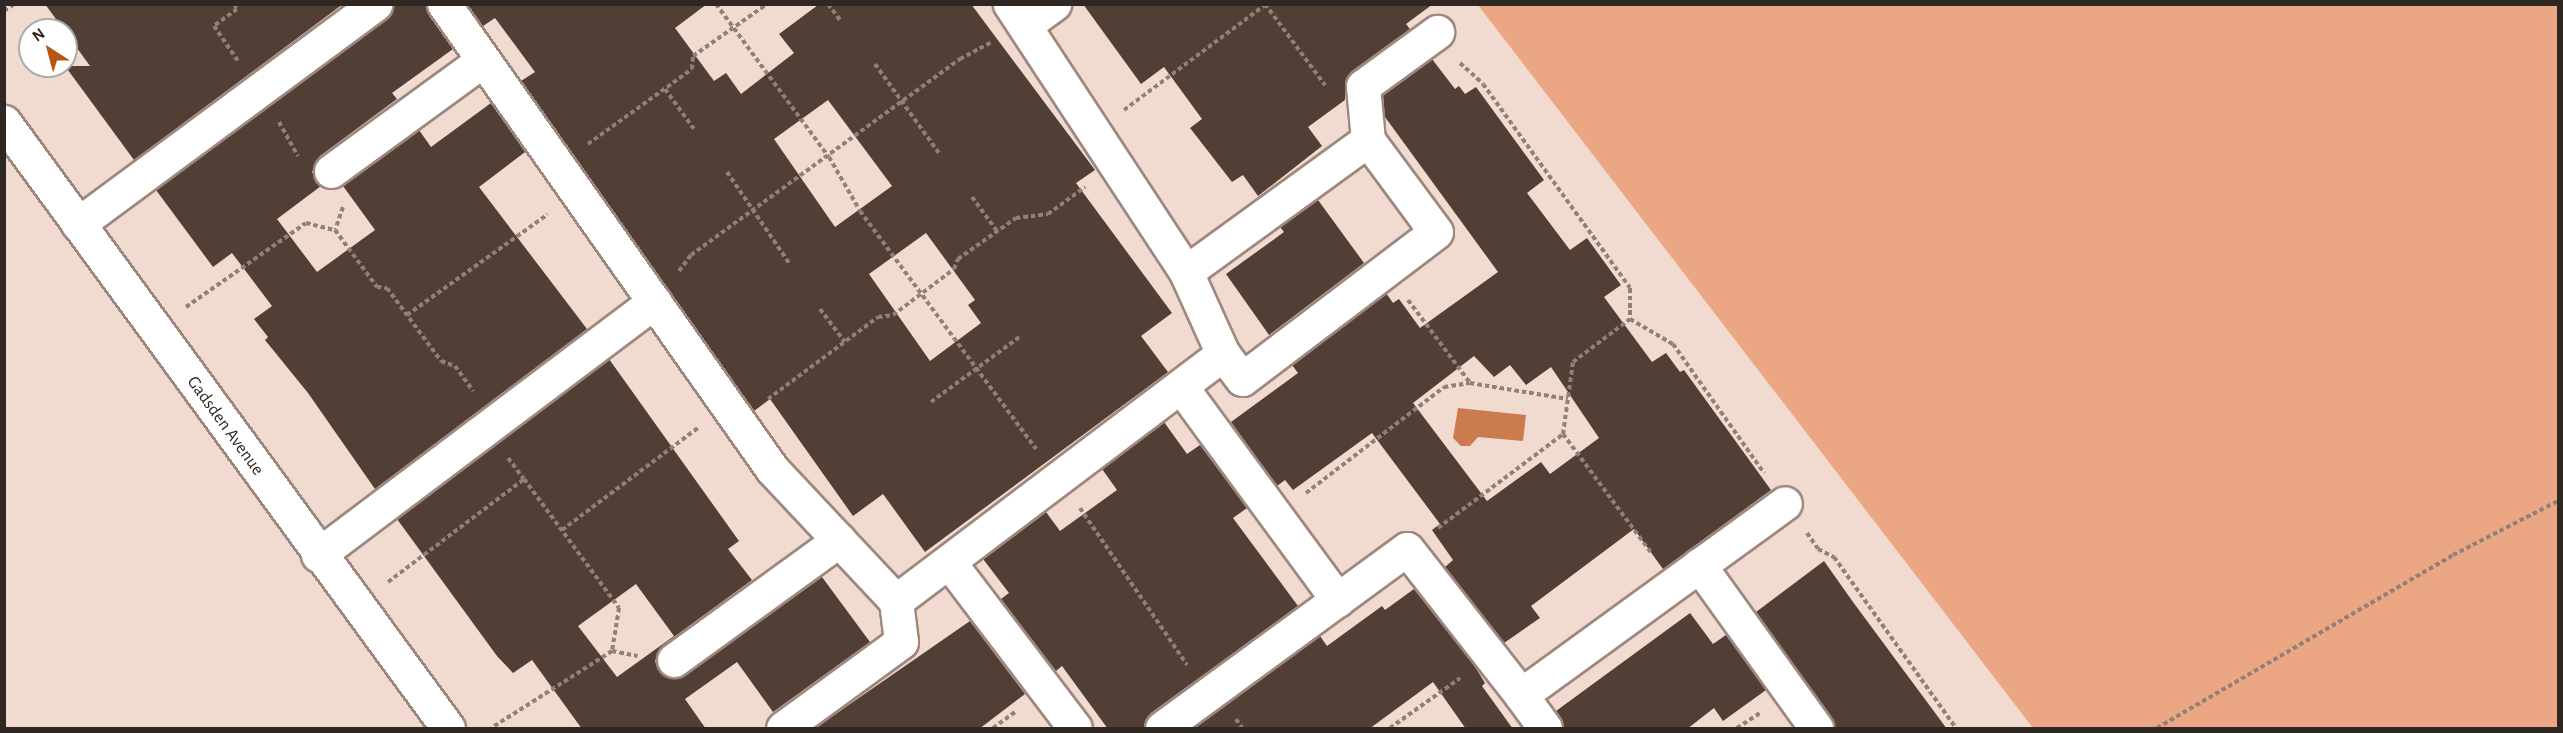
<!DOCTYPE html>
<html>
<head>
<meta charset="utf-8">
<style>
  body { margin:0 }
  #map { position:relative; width:2563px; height:733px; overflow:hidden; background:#f1dacf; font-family:"Alegreya Sans",sans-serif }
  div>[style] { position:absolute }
  .green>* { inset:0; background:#eba783 }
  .water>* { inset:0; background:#cb7c4f }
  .building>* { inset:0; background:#513f36 }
  .path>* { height:4px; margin-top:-2px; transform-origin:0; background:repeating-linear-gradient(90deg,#908078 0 4.5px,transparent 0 7.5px) }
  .roads { filter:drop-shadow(2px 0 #9d887e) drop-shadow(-2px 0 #9d887e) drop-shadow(0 2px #9d887e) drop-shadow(0 -2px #9d887e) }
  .street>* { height:33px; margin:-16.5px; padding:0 16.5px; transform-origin:16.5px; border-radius:16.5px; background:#fff }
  span { translate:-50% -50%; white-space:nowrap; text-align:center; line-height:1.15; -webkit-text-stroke:6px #fff; paint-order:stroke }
  .street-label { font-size:18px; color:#2f2722 }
  .frame { position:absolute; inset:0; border:6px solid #2f2722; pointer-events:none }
  .north { position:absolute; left:18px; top:18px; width:60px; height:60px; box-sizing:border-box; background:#fff; border:2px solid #aca9a7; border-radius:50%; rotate:324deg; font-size:16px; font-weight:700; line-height:24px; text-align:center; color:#2f2722 }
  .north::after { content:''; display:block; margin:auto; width:21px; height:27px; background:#b65610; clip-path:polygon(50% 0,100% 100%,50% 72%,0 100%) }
</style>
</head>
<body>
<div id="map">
  <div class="green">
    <div style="clip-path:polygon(1478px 5px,2558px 5px,2558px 728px,2033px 728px)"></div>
  </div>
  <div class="water">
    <div style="clip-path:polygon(1458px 408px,1526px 415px,1523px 441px,1478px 437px,1470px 446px,1461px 446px,1453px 438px)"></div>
  </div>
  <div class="building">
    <div style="clip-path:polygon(45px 4px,343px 4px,134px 160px,65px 66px,90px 66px)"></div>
    <div style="clip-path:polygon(393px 4px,425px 4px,453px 49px,392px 93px,397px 99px,320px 156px,312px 172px,321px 186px,277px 219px,317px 272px,375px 230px,343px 186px,419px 130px,431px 147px,491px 103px,525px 152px,479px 187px,587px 329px,375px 489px,308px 393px,265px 340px,268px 337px,254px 319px,272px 306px,232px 253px,213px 267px,156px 190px,386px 19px)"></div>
    <div style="clip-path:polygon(evenodd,467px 4px,707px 4px,675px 28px,714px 81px,726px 73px,741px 94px,794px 53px,779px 34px,818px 5px,971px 4px,1095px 170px,1076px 183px,1172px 313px,1141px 336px,1168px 372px,925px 552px,883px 494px,853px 516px,770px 399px,754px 411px,521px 81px,535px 72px,495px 18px,483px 26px,467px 4px,828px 100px,892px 186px,835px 227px,774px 139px,828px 100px,467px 4px,926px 233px,975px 300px,968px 305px,981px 323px,930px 361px,869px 274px,926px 233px)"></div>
    <div style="clip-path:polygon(1083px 4px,1433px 4px,1406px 24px,1410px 29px,1352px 71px,1346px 79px,1345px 100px,1308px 127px,1322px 146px,1258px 196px,1243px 175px,1232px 182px,1190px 128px,1202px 119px,1164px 67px,1141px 84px)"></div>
    <div style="clip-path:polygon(evenodd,1432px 59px,1455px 89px,1459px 86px,1465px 94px,1476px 87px,1544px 180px,1527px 193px,1570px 250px,1587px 238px,1621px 285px,1604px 297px,1652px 362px,1666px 353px,1680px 372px,1684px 370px,1771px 490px,1663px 569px,1634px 529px,1531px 606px,1540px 618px,1504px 643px,1445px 567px,1453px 560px,1432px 530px,1440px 524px,1372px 433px,1293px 490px,1285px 480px,1277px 486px,1231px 422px,1298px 373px,1292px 365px,1386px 293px,1393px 303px,1399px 299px,1420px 328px,1498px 272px,1385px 117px,1383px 95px,1432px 59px,1474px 356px,1494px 377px,1510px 365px,1526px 385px,1551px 367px,1599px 438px,1550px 474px,1541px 462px,1487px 501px,1413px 403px,1474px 356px)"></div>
    <div style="clip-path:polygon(1318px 200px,1364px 263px,1269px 335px,1226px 274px,1284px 232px,1280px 227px)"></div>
    <div style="clip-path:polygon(evenodd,609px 359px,739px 541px,728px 549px,752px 580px,663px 645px,655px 661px,659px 671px,675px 679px,685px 675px,822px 577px,870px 642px,773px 712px,737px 662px,685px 699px,706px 729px,582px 729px,532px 660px,513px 673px,497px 656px,397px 519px,609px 359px,636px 584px,674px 636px,617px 677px,578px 626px,636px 584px)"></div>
    <div style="clip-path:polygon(1164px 422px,1187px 454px,1200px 445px,1247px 508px,1233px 518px,1298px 606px,1151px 713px,1144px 729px,1108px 729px,1062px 666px,1056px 671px,1001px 599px,1009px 593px,983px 559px,1046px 512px,1060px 531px,1117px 490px,1102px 469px)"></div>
    <div style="clip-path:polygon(1824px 561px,1853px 602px,1947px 729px,1834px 729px,1831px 717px,1756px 612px)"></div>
    <div style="clip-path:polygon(1414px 589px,1474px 665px,1485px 683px,1482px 686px,1513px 729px,1466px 729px,1433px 682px,1369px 729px,1193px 729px,1320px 636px,1327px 646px,1382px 606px,1385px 610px)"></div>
    <div style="clip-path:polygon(1690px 613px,1713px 644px,1726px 635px,1766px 690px,1723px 721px,1714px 708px,1687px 729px,1563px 729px,1556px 711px)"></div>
    <div style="clip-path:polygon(970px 621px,1025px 694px,979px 729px,814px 729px)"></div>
  </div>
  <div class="path">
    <div style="left:234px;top:4px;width:6px;rotate:59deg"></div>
    <div style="left:237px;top:9px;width:29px;rotate:144deg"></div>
    <div style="left:214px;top:26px;width:42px;rotate:55.6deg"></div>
    <div style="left:716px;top:4px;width:190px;rotate:53.6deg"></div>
    <div style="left:829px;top:157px;width:62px;rotate:60.1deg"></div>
    <div style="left:860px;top:211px;width:296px;rotate:53.5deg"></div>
    <div style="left:828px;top:4px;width:21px;rotate:53deg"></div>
    <div style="left:1265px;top:4px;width:101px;rotate:53.5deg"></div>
    <div style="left:4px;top:11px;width:12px;rotate:-35deg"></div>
    <div style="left:1460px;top:63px;width:31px;rotate:42deg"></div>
    <div style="left:1483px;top:84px;width:251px;rotate:54.2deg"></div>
    <div style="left:1630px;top:288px;width:31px;rotate:90deg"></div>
    <div style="left:875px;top:64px;width:110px;rotate:54.3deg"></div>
    <div style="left:665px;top:89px;width:49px;rotate:54.1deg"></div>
    <div style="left:1124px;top:110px;width:176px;rotate:-36.7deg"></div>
    <div style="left:279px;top:122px;width:39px;rotate:61deg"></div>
    <div style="left:588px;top:144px;width:128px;rotate:-35.8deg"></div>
    <div style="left:692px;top:69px;width:13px;rotate:-86deg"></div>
    <div style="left:693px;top:56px;width:90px;rotate:-35.1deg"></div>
    <div style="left:727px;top:172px;width:110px;rotate:55.7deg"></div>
    <div style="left:972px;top:197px;width:42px;rotate:53.7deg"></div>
    <div style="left:343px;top:207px;width:24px;rotate:109deg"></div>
    <div style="left:335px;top:230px;width:71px;rotate:53.6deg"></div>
    <div style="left:377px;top:287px;width:10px;rotate:6deg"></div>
    <div style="left:387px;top:288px;width:91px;rotate:53.5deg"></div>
    <div style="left:441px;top:361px;width:15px;rotate:20deg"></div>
    <div style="left:455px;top:366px;width:31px;rotate:54deg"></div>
    <div style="left:679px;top:271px;width:20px;rotate:-53deg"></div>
    <div style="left:691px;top:255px;width:333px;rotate:-36.1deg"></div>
    <div style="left:960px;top:59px;width:36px;rotate:-28deg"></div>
    <div style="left:1408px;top:300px;width:104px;rotate:53.2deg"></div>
    <div style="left:1470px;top:383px;width:99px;rotate:9.3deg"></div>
    <div style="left:186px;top:307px;width:146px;rotate:-35deg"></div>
    <div style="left:306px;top:223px;width:30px;rotate:14deg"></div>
    <div style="left:820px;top:309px;width:41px;rotate:52.9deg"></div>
    <div style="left:407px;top:315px;width:173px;rotate:-35.6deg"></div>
    <div style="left:768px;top:399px;width:137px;rotate:-36.7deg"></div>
    <div style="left:878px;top:317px;width:15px;rotate:-8deg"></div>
    <div style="left:893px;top:315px;width:76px;rotate:-37deg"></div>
    <div style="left:954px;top:269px;width:11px;rotate:-68deg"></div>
    <div style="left:958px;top:259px;width:71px;rotate:-35.3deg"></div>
    <div style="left:1016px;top:218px;width:32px;rotate:-7deg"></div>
    <div style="left:1048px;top:214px;width:46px;rotate:-36.1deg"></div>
    <div style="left:931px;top:402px;width:112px;rotate:-36.3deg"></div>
    <div style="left:1563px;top:434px;width:149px;rotate:53.4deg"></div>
    <div style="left:508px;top:458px;width:26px;rotate:53deg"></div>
    <div style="left:1306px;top:493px;width:174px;rotate:-37.5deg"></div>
    <div style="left:1444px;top:387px;width:26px;rotate:-9deg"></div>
    <div style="left:1080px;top:508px;width:190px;rotate:55.7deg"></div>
    <div style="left:1438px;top:528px;width:156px;rotate:-36.9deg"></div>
    <div style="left:1563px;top:434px;width:73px;rotate:-82.1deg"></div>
    <div style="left:1573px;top:362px;width:71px;rotate:-37deg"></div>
    <div style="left:1630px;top:319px;width:50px;rotate:30.2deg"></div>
    <div style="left:1673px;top:344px;width:158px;rotate:54.8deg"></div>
    <div style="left:562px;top:530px;width:170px;rotate:-36.9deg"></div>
    <div style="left:1807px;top:533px;width:19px;rotate:55deg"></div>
    <div style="left:1818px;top:549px;width:18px;rotate:27deg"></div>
    <div style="left:1834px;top:557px;width:210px;rotate:54.5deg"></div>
    <div style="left:388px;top:582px;width:171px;rotate:-37.1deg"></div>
    <div style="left:524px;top:479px;width:160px;rotate:53.6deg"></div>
    <div style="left:619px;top:608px;width:44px;rotate:99.2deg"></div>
    <div style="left:612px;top:651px;width:143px;rotate:147.5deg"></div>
    <div style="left:612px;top:651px;width:26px;rotate:11deg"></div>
    <div style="left:1236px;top:719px;width:11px;rotate:56deg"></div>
    <div style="left:993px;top:728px;width:29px;rotate:-36deg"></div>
    <div style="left:1390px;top:728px;width:86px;rotate:-35.5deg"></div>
    <div style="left:1737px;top:728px;width:27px;rotate:-33deg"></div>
    <div style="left:2157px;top:728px;width:343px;rotate:-30.3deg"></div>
    <div style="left:2453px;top:555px;width:118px;rotate:-27.2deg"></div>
  </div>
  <div class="roads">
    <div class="street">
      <div style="left:444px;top:4px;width:569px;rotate:54.8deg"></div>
      <div style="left:772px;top:469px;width:181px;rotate:46.8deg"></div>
      <div style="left:896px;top:601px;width:41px;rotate:83deg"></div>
      <div style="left:901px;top:642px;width:146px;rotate:143.9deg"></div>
      <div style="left:1025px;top:25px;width:36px;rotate:-36deg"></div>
      <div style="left:4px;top:122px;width:751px;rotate:53.77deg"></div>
      <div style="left:1368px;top:140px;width:54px;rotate:-95.3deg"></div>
      <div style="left:1363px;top:86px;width:92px;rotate:-36.1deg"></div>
      <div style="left:331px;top:171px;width:188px;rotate:-36.1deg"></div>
      <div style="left:78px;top:224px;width:370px;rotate:-36.5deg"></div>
      <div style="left:1186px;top:272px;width:225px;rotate:-36deg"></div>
      <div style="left:1368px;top:140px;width:114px;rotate:53.5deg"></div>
      <div style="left:1436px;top:232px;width:243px;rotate:142.8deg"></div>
      <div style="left:1242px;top:379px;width:31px;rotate:-127deg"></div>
      <div style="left:1182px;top:388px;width:263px;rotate:53.7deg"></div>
      <div style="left:318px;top:555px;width:421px;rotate:-37deg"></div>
      <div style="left:949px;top:562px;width:208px;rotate:52.8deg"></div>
      <div style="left:1699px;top:565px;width:201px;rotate:54.3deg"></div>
      <div style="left:896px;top:601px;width:410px;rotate:-37.1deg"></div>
      <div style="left:1223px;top:354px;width:90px;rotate:-114.3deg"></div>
      <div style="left:1186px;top:272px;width:321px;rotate:-123.3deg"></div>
      <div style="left:674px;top:660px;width:204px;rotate:-36deg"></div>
      <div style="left:1162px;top:728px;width:303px;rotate:-36.2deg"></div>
      <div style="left:1407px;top:549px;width:185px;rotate:52deg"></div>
      <div style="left:1545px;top:728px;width:41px;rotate:-126deg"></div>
      <div style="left:1521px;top:695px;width:326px;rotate:-36deg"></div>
    </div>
  </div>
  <div class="street-label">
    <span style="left:225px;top:426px;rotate:54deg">Gadsden Avenue</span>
  </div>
  <div class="frame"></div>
  <div class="north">N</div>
</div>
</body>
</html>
